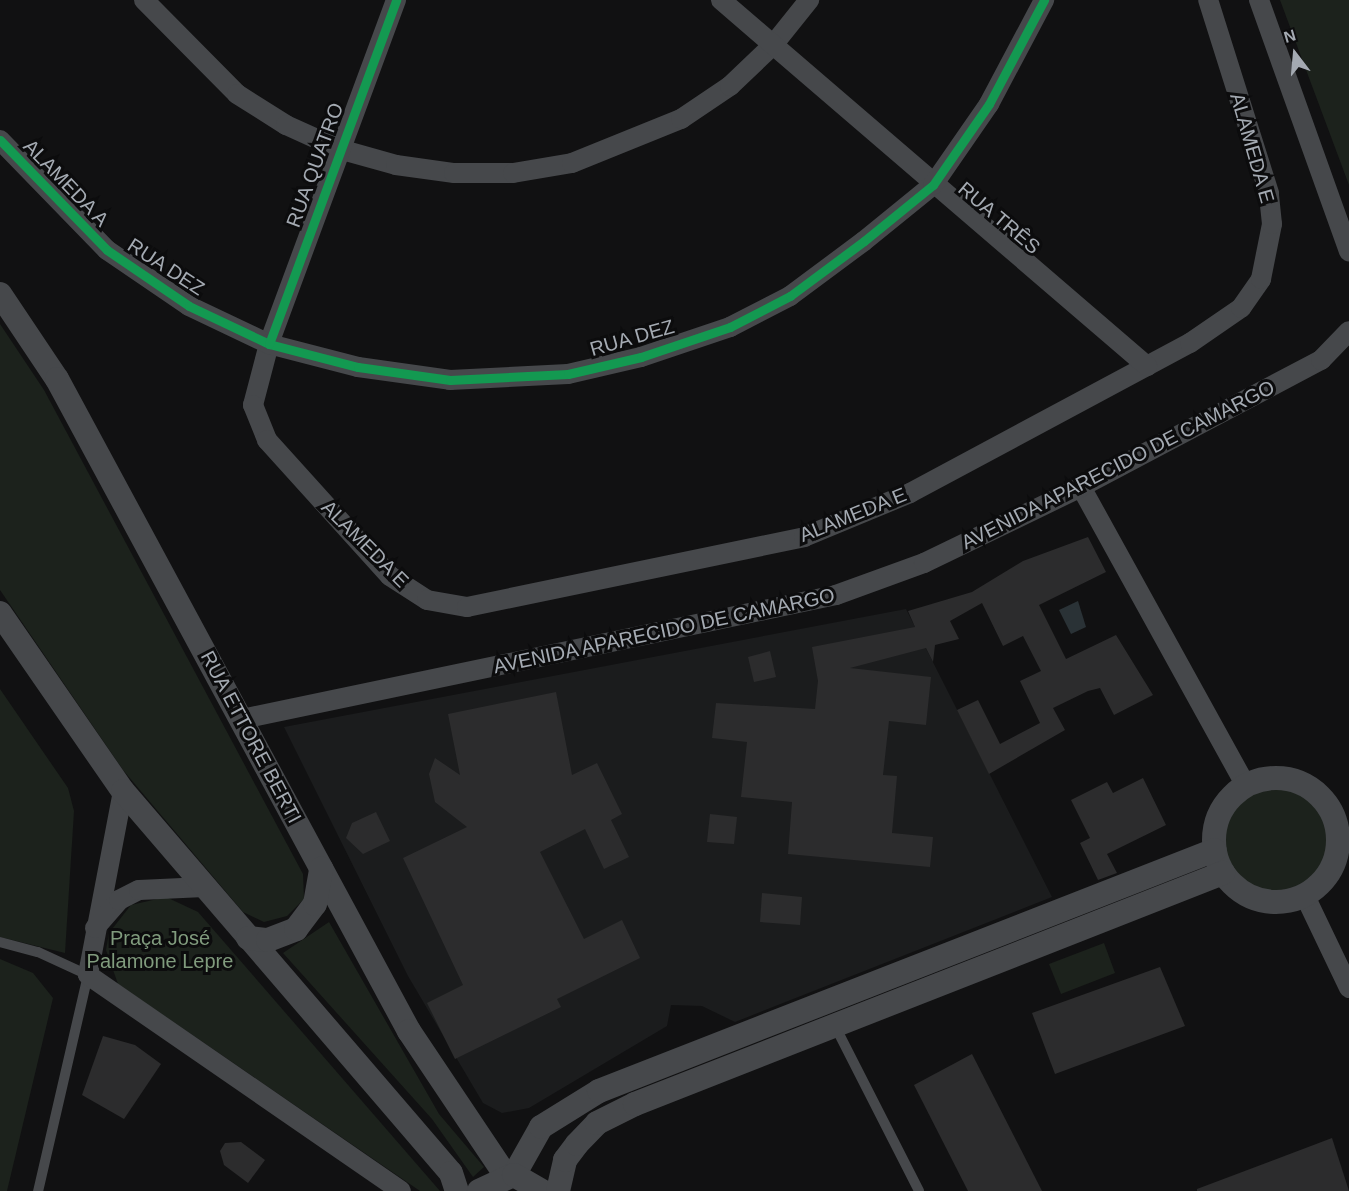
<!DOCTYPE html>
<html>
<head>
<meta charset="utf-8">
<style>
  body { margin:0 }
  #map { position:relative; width:1349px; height:1191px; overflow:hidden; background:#111112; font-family:Arial,sans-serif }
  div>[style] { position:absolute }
  .built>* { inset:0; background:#1b1c1d }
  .green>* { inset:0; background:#1c221c }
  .round { border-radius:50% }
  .water>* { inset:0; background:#2a3236 }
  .building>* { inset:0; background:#2c2c2d }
  .service>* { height:10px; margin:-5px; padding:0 5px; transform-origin:5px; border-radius:5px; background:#46484b }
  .minor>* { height:20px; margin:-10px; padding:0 10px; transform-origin:10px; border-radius:10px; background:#46484b }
  .tertiary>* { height:24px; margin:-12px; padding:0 12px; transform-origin:12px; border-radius:12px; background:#46484b }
  .tertiary>.ring { margin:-12px; padding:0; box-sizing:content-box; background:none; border:24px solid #46484b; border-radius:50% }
  .cycleway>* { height:9px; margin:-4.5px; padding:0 4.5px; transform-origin:4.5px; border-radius:4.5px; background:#139951 }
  span { translate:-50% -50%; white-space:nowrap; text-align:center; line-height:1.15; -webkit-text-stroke:6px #0c0c0d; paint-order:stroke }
  .street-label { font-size:20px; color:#a4aab2 }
  .park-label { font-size:20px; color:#809b7d }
  .north { position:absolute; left:1265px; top:24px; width:60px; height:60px; -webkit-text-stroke:4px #0c0c0d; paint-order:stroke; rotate:344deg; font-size:16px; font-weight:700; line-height:24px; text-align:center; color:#a4aab2 }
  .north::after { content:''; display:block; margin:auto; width:21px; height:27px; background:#a4aab2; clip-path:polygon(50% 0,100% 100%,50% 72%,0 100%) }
</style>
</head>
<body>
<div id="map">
  <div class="built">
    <div style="clip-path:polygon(906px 609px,1052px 897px,735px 1022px,702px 1006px,671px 1005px,667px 1026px,529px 1108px,502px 1113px,483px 1103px,408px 976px,284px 727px)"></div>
  </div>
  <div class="green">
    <div style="clip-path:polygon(1280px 0,1349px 0,1349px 185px)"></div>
    <div style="clip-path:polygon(0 324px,44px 390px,303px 874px,304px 899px,287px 916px,264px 922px,243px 912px,123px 770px,0 590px)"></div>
    <div style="clip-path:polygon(0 689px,68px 788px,74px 811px,65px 953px,0 937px)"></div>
    <div class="round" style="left:1225px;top:788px;width:104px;height:104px"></div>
    <div style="clip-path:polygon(166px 897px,198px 912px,440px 1191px,420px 1191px,118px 984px,106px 950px,109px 933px,131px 905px)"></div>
    <div style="clip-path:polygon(329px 922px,439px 1114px,484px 1167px,473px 1177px,432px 1119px,283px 953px)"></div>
    <div style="clip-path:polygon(1104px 943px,1115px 973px,1061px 994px,1049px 964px)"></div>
    <div style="clip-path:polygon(0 959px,33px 973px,53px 998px,7px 1191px,0 1191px)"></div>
  </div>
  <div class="water">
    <div style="clip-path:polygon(1078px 601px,1086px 627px,1071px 634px,1059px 610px)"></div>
  </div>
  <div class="building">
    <div style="clip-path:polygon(1088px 537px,1106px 572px,1039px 605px,1066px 659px,1116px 635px,1153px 695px,1114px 715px,1100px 688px,1088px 691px,1053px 708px,1065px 730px,989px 774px,957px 710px,978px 700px,1000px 744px,1040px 723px,1020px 681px,1041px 671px,1023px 636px,1003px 646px,982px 603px,950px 621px,959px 639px,935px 645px,933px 662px,926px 648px,850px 668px,931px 677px,926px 725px,889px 721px,883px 775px,897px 776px,892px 833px,933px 837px,930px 867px,788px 854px,792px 802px,741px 797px,747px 742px,712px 738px,716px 703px,815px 709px,818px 681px,812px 647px,915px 627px,908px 611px,972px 592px,1023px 561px)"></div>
    <div style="clip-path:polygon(770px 651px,776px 677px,754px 682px,748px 657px)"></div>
    <div style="clip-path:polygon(556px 692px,572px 775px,597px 763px,622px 814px,611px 820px,629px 857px,604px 869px,585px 829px,540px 852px,584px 939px,622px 920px,640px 958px,557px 999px,561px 1007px,455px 1059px,427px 1003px,463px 985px,403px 858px,467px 827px,435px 802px,429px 774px,435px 758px,460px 775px,448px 714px)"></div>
    <div style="clip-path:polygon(1143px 778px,1166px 825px,1107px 854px,1117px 873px,1098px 880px,1080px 843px,1090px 838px,1071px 800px,1107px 782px,1113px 793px)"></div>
    <div style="clip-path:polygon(376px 812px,390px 841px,363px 854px,346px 838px,352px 823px)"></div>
    <div style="clip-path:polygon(710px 814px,737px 817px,734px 844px,707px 842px)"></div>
    <div style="clip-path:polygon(762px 893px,802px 897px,800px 925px,760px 922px)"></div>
    <div style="clip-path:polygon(1160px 967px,1185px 1026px,1055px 1074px,1032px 1013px)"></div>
    <div style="clip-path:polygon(103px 1036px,135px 1045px,161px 1064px,124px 1119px,82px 1095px)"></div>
    <div style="clip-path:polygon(972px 1054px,1042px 1191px,968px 1191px,914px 1085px)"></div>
    <div style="clip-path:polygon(1332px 1138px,1349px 1191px,1197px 1191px,1197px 1189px)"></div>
    <div style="clip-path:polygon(241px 1142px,265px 1160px,248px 1183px,224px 1165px,220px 1151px,225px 1143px)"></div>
  </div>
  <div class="service">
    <div style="left:0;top:942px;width:39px;rotate:15deg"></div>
    <div style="left:38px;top:952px;width:55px;rotate:24.7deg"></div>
    <div style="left:88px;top:975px;width:222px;rotate:103deg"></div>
    <div style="left:835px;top:1026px;width:185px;rotate:63deg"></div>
  </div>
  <div class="minor">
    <div style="left:144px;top:0;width:132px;rotate:45.3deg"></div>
    <div style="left:237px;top:94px;width:58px;rotate:32.3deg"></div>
    <div style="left:286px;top:125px;width:58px;rotate:24.4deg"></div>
    <div style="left:339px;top:149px;width:59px;rotate:15.7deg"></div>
    <div style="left:396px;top:165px;width:59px;rotate:7.9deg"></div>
    <div style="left:454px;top:173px;width:59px"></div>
    <div style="left:513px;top:173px;width:60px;rotate:-9.6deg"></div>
    <div style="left:572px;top:163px;width:118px;rotate:-22deg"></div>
    <div style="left:681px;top:119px;width:59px;rotate:-34deg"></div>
    <div style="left:730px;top:86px;width:59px;rotate:-43.6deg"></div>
    <div style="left:773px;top:45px;width:58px;rotate:-51.3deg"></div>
    <div style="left:396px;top:0;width:367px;rotate:110.3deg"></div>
    <div style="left:269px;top:344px;width:63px;rotate:104.7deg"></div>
    <div style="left:253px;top:405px;width:38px;rotate:68deg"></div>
    <div style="left:267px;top:440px;width:183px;rotate:47.9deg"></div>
    <div style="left:390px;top:576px;width:44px;rotate:33deg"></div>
    <div style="left:427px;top:600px;width:41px;rotate:9.9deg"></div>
    <div style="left:467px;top:607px;width:344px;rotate:-11.7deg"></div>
    <div style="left:804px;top:537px;width:115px;rotate:-22.5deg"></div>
    <div style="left:910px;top:493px;width:318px;rotate:-28.2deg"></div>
    <div style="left:1190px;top:343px;width:62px;rotate:-34.5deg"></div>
    <div style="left:1241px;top:308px;width:35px;rotate:-55deg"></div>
    <div style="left:1261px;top:279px;width:56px;rotate:-78.7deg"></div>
    <div style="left:1272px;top:224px;width:31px;rotate:-96deg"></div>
    <div style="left:1269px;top:193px;width:202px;rotate:-107.5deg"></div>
    <div style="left:721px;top:0;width:562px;rotate:40.67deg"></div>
    <div style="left:1259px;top:0;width:267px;rotate:70.3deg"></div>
    <div style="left:0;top:140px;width:153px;rotate:45.8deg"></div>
    <div style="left:107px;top:250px;width:99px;rotate:34.3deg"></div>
    <div style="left:189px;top:306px;width:89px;rotate:25.4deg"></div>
    <div style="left:269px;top:344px;width:92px;rotate:14.5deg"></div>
    <div style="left:358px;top:367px;width:93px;rotate:8deg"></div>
    <div style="left:450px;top:380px;width:118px;rotate:-2.9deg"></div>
    <div style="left:568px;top:374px;width:75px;rotate:-13.1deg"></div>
    <div style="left:641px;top:357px;width:94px;rotate:-18.6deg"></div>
    <div style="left:730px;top:327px;width:68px;rotate:-27.3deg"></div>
    <div style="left:790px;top:296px;width:92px;rotate:-36.6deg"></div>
    <div style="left:864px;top:241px;width:89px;rotate:-39.1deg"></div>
    <div style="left:933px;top:185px;width:98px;rotate:-55.3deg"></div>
    <div style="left:989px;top:104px;width:118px;rotate:-62.1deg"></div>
    <div style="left:1081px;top:487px;width:342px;rotate:61.1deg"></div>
    <div style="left:242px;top:719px;width:607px;rotate:-11.79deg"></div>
    <div style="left:836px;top:595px;width:94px;rotate:-20deg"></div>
    <div style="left:924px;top:563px;width:174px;rotate:-25.8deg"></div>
    <div style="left:1081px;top:487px;width:272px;rotate:-27.9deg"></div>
    <div style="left:1321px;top:360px;width:40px;rotate:-46deg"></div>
    <div style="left:123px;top:791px;width:187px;rotate:100.8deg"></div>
    <div style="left:88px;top:975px;width:380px;rotate:34.6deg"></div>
    <div style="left:1305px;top:896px;width:102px;rotate:64.4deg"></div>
    <div style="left:95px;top:928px;width:37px;rotate:-49deg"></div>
    <div style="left:119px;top:900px;width:22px;rotate:-27deg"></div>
    <div style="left:139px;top:890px;width:65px;rotate:-2.6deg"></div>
  </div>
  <div class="tertiary">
    <div style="left:0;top:294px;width:102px;rotate:56.2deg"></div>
    <div style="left:57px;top:379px;width:741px;rotate:61.64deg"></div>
    <div style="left:409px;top:1031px;width:174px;rotate:56.2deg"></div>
    <div style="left:0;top:613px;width:216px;rotate:55.4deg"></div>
    <div style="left:123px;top:791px;width:503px;rotate:49.35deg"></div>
    <div style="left:451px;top:1173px;width:19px;rotate:72deg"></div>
    <div class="ring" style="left:1214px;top:778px;width:100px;height:100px"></div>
    <div style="left:248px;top:938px;width:20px;rotate:6deg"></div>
    <div style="left:268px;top:940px;width:30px;rotate:-21deg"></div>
    <div style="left:296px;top:929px;width:31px;rotate:-53deg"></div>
    <div style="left:315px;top:904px;width:36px;rotate:-80deg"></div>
    <div style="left:514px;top:1175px;width:55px;rotate:-60.6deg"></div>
    <div style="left:541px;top:1127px;width:68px;rotate:-31.8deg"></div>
    <div style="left:599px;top:1091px;width:661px;rotate:-21.37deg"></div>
    <div style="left:479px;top:1191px;width:38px;rotate:-25deg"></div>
    <div style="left:514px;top:1175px;width:32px;rotate:30deg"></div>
    <div style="left:558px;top:1191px;width:32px;rotate:-77deg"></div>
    <div style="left:565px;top:1160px;width:20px;rotate:-53deg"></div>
    <div style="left:577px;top:1144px;width:29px;rotate:-46deg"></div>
    <div style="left:597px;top:1123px;width:42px;rotate:-26.6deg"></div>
    <div style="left:635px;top:1104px;width:632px;rotate:-21.45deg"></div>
  </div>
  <div class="cycleway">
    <div style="left:0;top:140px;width:153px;rotate:45.8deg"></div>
    <div style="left:107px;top:250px;width:99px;rotate:34.3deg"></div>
    <div style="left:189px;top:306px;width:89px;rotate:25.4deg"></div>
    <div style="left:269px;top:344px;width:92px;rotate:14.5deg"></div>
    <div style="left:358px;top:367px;width:93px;rotate:8deg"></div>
    <div style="left:450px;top:380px;width:118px;rotate:-2.9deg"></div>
    <div style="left:568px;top:374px;width:75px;rotate:-13.1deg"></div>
    <div style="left:641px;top:357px;width:94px;rotate:-18.6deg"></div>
    <div style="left:730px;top:327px;width:68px;rotate:-27.3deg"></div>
    <div style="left:790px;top:296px;width:92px;rotate:-36.6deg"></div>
    <div style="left:864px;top:241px;width:89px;rotate:-39.1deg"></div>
    <div style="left:933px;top:185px;width:98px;rotate:-55.3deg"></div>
    <div style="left:989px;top:104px;width:118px;rotate:-62.1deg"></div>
    <div style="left:269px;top:344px;width:367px;rotate:-69.7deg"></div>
  </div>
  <div class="street-label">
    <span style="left:1252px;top:148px;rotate:74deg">ALAMEDA E</span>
    <span style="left:315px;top:165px;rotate:-70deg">RUA QUATRO</span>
    <span style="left:66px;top:183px;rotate:46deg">ALAMEDA A</span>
    <span style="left:999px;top:218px;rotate:40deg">RUA TRÊS</span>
    <span style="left:166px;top:267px;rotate:33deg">RUA DEZ</span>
    <span style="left:632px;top:338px;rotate:-16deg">RUA DEZ</span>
    <span style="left:1118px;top:465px;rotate:-27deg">AVENIDA APARECIDO DE CAMARGO</span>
    <span style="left:853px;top:515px;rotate:-22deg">ALAMEDA E</span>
    <span style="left:365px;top:544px;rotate:45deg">ALAMEDA E</span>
    <span style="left:664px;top:631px;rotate:-12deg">AVENIDA APARECIDO DE CAMARGO</span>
    <span style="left:251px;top:737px;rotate:62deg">RUA ETTORE BERTI</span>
  </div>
  <div class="park-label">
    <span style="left:160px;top:950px">Praça José<br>Palamone Lepre</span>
  </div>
  <div class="north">N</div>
</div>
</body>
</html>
